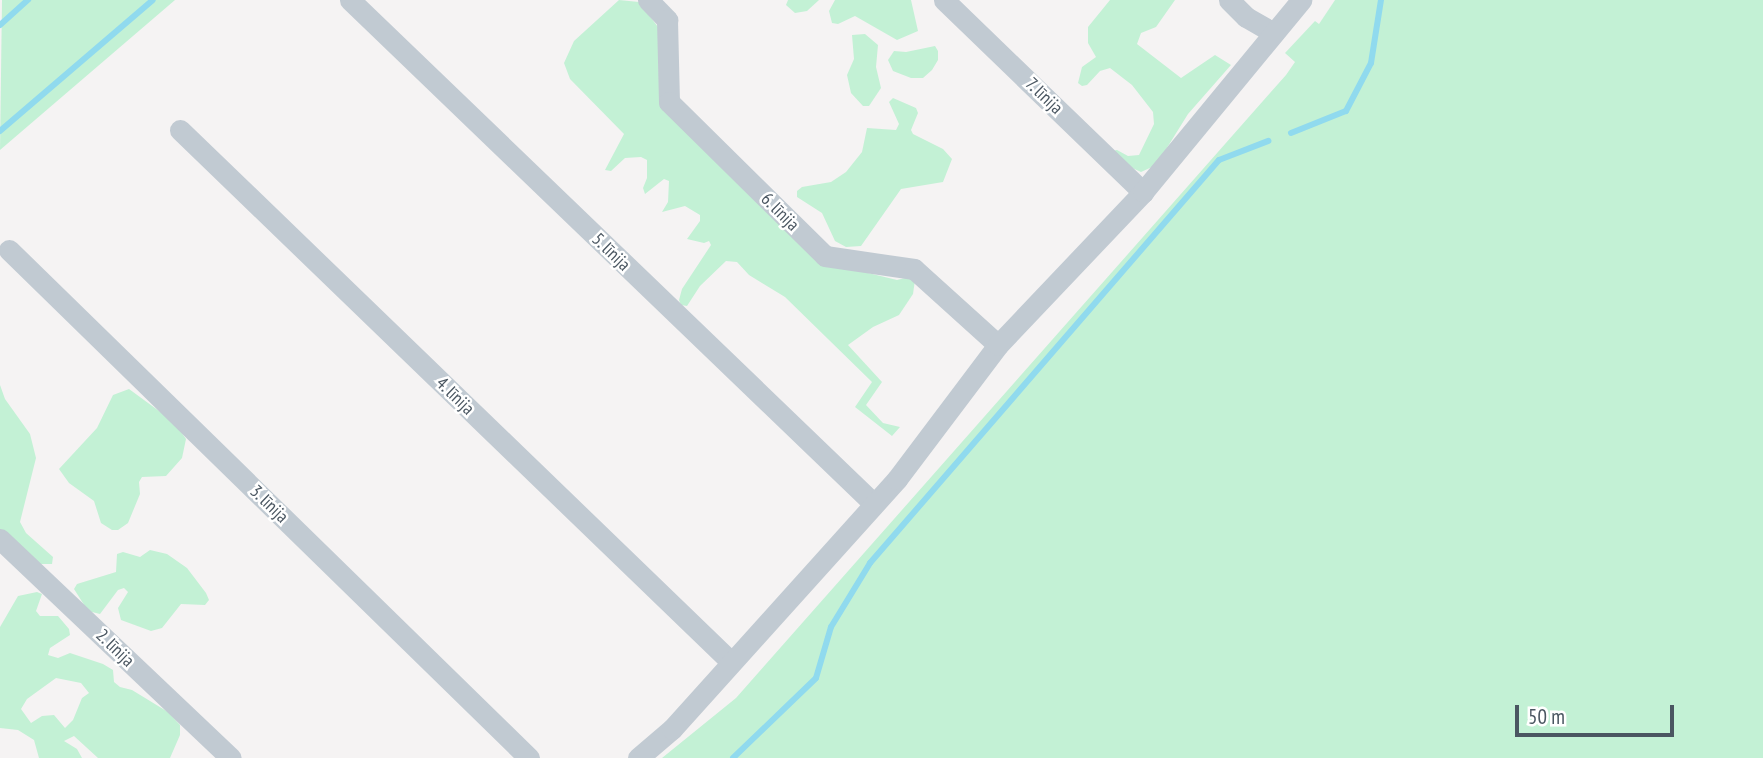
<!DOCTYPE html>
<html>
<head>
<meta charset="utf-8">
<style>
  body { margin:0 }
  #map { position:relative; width:1763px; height:758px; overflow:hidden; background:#f5f3f3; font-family:"PT Sans Narrow",sans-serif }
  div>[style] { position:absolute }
  .green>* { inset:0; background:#c3f1d5 }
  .stream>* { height:6px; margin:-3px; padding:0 3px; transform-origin:3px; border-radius:3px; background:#90daee }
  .minor>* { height:21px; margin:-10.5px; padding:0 10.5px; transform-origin:10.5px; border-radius:10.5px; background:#c1cad2 }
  span { translate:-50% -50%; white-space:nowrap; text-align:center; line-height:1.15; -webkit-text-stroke:5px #fff; paint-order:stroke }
  .street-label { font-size:18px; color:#4a5661 }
  .scale { position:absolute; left:1515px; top:705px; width:159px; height:32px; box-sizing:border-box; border:4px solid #4a5661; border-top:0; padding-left:9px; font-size:21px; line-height:24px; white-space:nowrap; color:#4a5661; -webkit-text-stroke:5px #fff; paint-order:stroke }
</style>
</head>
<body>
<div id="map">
  <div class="green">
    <div style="clip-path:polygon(2px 0,175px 0,0 150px)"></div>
    <div style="clip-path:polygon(619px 0,639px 2px,658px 27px,659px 75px,743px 189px,831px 264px,897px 280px,909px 277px,915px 280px,913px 294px,899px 315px,873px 327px,848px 345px,882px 382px,866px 405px,883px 423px,900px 427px,892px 436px,855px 407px,872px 382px,785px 297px,749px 275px,737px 262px,726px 261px,700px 286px,687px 306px,681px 305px,679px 300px,682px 289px,711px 245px,709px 241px,704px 243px,687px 239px,700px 221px,700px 215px,685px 206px,662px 212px,668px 202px,669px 181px,664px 179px,645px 194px,643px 188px,647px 178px,647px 160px,641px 157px,625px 158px,611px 171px,605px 170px,624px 134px,570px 79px,564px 63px,574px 41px)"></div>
    <div style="clip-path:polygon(788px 0,819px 0,807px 11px,795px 13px,786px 5px)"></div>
    <div style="clip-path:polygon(835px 0,911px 0,918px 31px,897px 40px,855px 16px,838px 24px,832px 23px,829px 11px)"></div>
    <div style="clip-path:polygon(1110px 0,1175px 0,1156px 27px,1141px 33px,1137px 44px,1181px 78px,1215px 55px,1231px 65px,1188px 114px,1160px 159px,1152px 167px,1141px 172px,1117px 161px,1112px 151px,1117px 150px,1128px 156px,1139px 155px,1154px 124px,1153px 112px,1132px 85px,1110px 68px,1100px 71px,1087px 85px,1082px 86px,1078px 83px,1082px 67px,1096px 57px,1088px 43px,1088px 27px)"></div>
    <div style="clip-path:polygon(1335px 0,1763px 0,1763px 758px,662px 758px,736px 698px,1286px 75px,1295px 62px,1285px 53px,1315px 21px,1319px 24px)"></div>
    <div style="clip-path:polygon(865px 34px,878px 45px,876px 67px,881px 88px,869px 106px,863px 106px,851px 93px,847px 75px,854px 59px,852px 35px)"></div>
    <div style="clip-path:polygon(935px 46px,938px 51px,938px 60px,932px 70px,923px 78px,911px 78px,893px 71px,888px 60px,894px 51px,906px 52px)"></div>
    <div style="clip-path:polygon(893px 98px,916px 108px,918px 113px,911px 130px,913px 134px,943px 149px,952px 159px,943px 182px,901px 189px,861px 246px,846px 247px,835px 241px,822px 213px,797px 197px,797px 191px,802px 187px,831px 182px,846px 172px,862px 152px,867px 128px,896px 130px,899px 124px,889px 102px)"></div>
    <div style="clip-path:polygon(0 385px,5px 399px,30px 434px,36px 458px,20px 522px,26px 533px,53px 557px,52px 564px,40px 564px,0 530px)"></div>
    <div style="clip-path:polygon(129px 389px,174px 422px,186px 439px,182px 458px,166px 476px,142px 477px,139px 482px,140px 494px,128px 523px,118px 530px,112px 530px,101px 523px,94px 501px,69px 483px,59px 469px,97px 428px,113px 395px)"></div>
    <div style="clip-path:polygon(150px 550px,167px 554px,187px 568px,206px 593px,209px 600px,205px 605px,181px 604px,162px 628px,151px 631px,121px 620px,118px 608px,128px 592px,124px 588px,118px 590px,100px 614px,88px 611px,74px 589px,77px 584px,116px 572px,117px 554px,123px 552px,140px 557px)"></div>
    <div style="clip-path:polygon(evenodd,37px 592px,42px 594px,36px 611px,40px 616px,58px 616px,69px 629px,70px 635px,50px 648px,48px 655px,58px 658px,70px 653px,103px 664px,113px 670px,114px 682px,120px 687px,132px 690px,168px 712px,180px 725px,180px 735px,170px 758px,98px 758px,74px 736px,64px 741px,77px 749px,82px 758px,39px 758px,34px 740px,18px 730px,0 728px,0 627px,18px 596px,37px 592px,56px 678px,81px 683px,89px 693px,82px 698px,73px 720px,65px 728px,54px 715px,42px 716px,31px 723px,21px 709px,27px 699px,56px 678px)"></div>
  </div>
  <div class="stream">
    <div style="left:0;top:25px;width:38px;rotate:-42deg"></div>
    <div style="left:0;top:131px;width:201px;rotate:-40.6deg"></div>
    <div style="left:1291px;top:133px;width:59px;rotate:-21.8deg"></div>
    <div style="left:1346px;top:111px;width:54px;rotate:-62.5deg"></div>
    <div style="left:1371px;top:63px;width:64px;rotate:-81deg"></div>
    <div style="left:733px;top:758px;width:115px;rotate:-43.9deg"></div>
    <div style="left:816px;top:678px;width:53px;rotate:-73.6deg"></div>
    <div style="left:831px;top:627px;width:75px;rotate:-58.6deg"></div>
    <div style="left:870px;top:563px;width:533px;rotate:-49.11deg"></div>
    <div style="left:1219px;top:160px;width:53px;rotate:-21.2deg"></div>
  </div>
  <div class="minor">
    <div style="left:350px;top:0;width:726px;rotate:43.88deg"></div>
    <div style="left:648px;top:0;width:28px;rotate:46deg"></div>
    <div style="left:667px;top:20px;width:82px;rotate:88.6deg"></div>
    <div style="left:669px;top:102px;width:219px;rotate:44.6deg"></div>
    <div style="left:825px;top:256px;width:90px;rotate:8.3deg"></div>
    <div style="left:914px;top:269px;width:113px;rotate:42.1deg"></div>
    <div style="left:944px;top:0;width:277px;rotate:44deg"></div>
    <div style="left:1229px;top:0;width:24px;rotate:45deg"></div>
    <div style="left:1246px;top:17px;width:32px;rotate:30deg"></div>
    <div style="left:180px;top:130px;width:766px;rotate:43.99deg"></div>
    <div style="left:9px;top:250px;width:727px;rotate:44.33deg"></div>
    <div style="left:0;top:539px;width:318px;rotate:43.5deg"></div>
    <div style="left:638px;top:758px;width:45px;rotate:-40.5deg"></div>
    <div style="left:672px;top:729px;width:336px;rotate:-48deg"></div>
    <div style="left:897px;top:479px;width:168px;rotate:-53deg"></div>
    <div style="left:998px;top:345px;width:211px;rotate:-46.5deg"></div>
    <div style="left:1143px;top:192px;width:249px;rotate:-50.5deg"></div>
  </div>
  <div class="street-label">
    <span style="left:1044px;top:96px;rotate:44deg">7. līnija</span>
    <span style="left:780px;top:212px;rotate:45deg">6. līnija</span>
    <span style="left:611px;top:252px;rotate:44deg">5. līnija</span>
    <span style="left:455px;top:396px;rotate:44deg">4. līnija</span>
    <span style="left:269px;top:504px;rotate:44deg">3. līnija</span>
    <span style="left:115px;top:648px;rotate:44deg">2. līnija</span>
  </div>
  <div class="scale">50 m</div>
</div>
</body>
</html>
